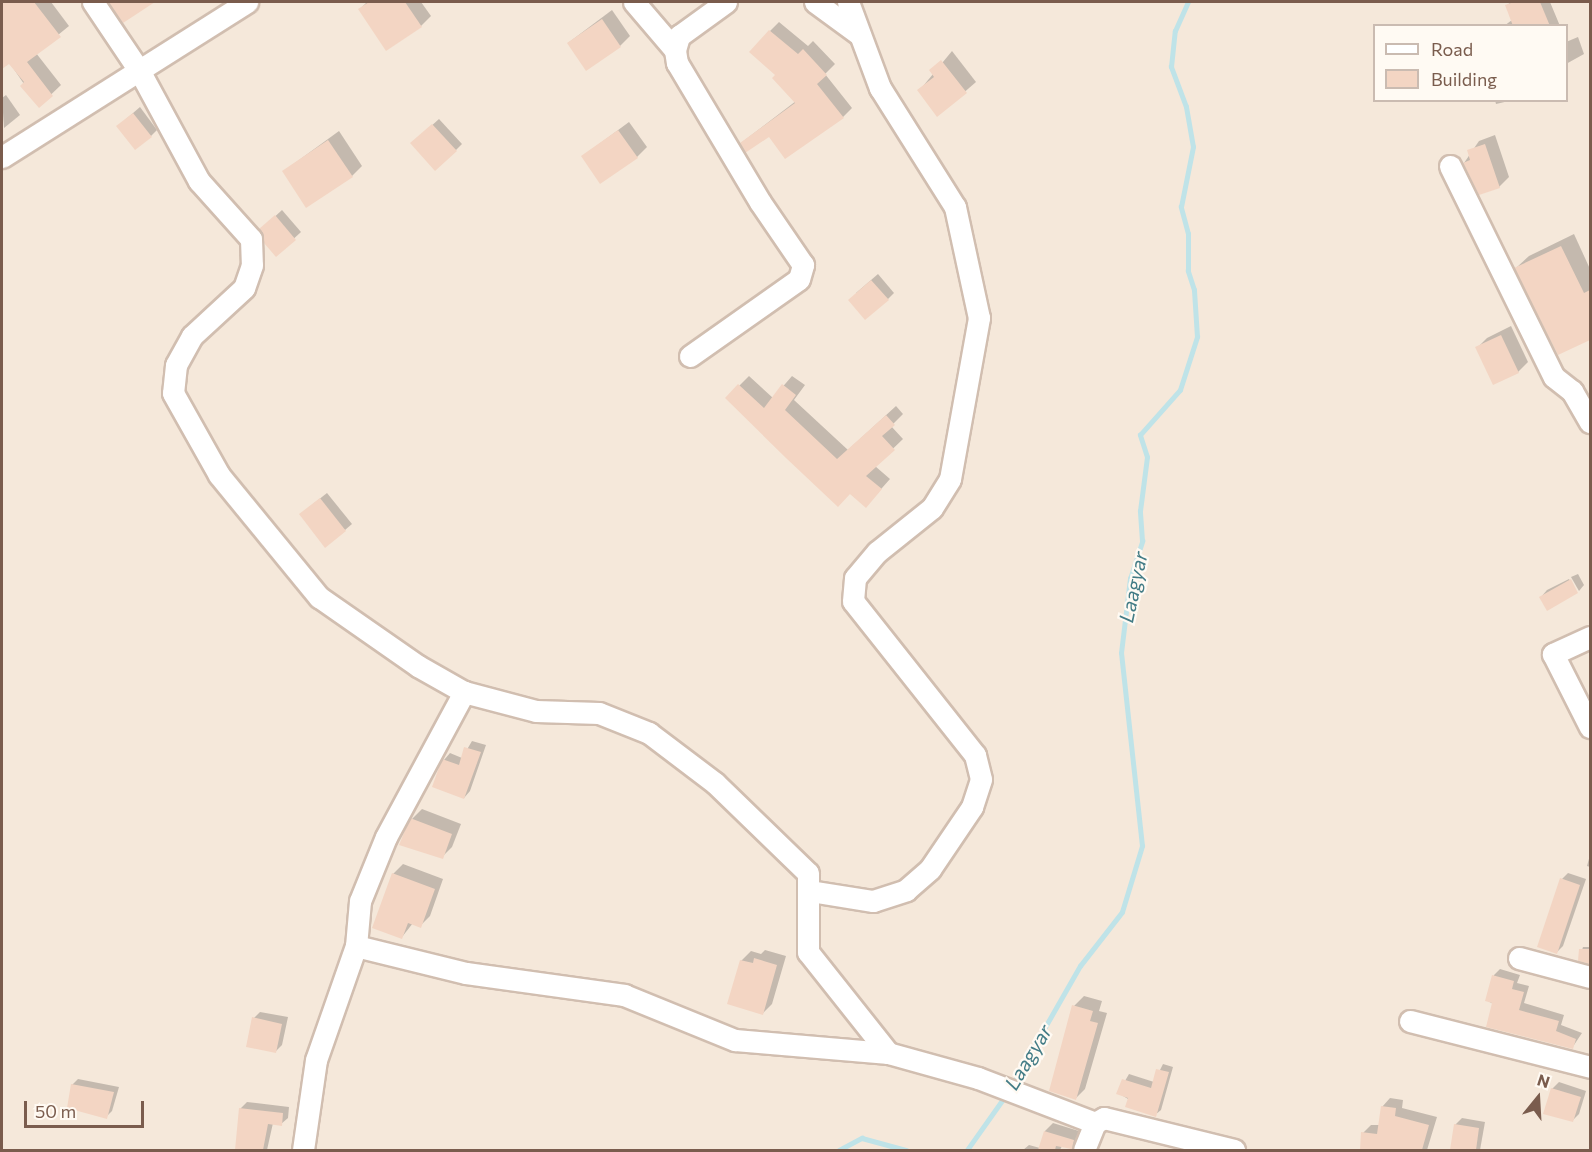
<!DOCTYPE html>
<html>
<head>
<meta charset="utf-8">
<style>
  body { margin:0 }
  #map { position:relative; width:1592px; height:1152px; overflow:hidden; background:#fdf6ec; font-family:Commissioner,sans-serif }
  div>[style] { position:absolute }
  .residential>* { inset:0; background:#f5e8da }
  .shadow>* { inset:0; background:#0003 }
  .stream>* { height:4.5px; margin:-2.25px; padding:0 2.25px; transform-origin:2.25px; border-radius:2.25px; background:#bfe3e8 }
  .building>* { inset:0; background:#f3d5c3 }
  .roads { filter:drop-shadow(2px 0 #d1beb0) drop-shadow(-2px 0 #d1beb0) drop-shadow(0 2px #d1beb0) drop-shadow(0 -2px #d1beb0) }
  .minor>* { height:21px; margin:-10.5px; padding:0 10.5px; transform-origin:10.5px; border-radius:10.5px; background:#fff }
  span { translate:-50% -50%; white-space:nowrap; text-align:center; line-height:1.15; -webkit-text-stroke:4.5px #fffaf3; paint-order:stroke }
  .water-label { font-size:20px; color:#437c86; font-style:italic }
  .frame { position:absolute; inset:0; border:3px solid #7a5c4d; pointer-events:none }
  .legend { position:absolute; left:1373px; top:24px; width:195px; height:78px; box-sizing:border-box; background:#fffaf3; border:2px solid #cabbb1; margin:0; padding:8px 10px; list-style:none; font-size:18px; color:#7a5c4d }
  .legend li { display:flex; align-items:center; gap:12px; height:30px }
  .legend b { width:30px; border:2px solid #cabbb1 }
  .north { position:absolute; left:1508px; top:1068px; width:60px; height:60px; -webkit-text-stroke:4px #fffaf3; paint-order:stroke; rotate:18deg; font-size:16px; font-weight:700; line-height:24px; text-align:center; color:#7a5c4d }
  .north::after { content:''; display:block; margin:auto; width:21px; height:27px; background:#7a5c4d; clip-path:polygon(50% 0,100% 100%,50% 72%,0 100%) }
  .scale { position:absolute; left:24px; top:1101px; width:120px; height:27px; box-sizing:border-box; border:3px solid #7a5c4d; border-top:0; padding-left:8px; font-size:18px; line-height:21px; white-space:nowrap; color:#7a5c4d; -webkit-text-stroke:4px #fffaf3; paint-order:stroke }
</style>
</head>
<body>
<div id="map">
  <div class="residential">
    <div style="clip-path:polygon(evenodd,2px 2px,1590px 2px,1590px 1150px,2px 1150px,2px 2px,1374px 26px,1566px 26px,1566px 100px,1374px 100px,1374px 26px)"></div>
  </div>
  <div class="shadow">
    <div style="clip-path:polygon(2px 2px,51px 2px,69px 26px,36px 53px,61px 85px,39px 106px,9px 62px,2px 67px)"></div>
    <div style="clip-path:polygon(110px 2px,152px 2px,123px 21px)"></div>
    <div style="clip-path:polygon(367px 2px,421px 2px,431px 16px,421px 26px,360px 9px)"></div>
    <div style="clip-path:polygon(1511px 2px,1550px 2px,1560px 26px,1504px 26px,1512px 20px,1506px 6px)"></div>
    <div style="clip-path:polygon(612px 10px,630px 36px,620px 46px,568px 43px)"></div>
    <div style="clip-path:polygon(779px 22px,808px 46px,813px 41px,835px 64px,825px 74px,852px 108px,843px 117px,741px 143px,796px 101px,777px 75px,770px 31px)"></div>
    <div style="clip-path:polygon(1578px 37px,1584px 54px,1566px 64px,1566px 42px)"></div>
    <div style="clip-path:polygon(952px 51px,976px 82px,938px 115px,919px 91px)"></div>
    <div style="clip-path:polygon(6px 95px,20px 115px,4px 128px,2px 98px)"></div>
    <div style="clip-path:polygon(1495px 100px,1513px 100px,1496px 104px)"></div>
    <div style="clip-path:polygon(140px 107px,157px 130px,151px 136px,118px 126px)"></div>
    <div style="clip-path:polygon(439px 119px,462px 144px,456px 150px,419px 137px)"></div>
    <div style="clip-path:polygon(629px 122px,647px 147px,637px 157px,583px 156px)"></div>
    <div style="clip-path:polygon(339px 131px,362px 166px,352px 176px,284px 171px)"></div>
    <div style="clip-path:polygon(1495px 135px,1509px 177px,1499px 187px,1464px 163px,1479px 141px)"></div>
    <div style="clip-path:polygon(282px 210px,301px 232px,276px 255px,268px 223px)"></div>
    <div style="clip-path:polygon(1574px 234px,1590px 269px,1590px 338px,1558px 353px,1516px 268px,1529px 256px)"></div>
    <div style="clip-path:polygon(878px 274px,894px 293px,888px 299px,856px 293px)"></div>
    <div style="clip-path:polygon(1511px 326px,1528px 362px,1518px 372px,1477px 348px,1487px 338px)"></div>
    <div style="clip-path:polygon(749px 376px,773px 398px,792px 376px,805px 385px,794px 400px,848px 450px,896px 406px,903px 414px,891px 426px,903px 439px,875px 466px,890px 479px,866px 506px,727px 398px)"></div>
    <div style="clip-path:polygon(327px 493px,352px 524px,345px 530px,308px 508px)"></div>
    <div style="clip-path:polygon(1578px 574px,1584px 585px,1579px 591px,1571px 577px)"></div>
    <div style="clip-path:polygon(1569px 579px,1576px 592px,1541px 597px,1547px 590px)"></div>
    <div style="clip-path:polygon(472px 741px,486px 745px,470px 791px,464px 798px,444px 760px,450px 753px,462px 758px)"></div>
    <div style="clip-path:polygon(422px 809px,461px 824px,452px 847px,442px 857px,412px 819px)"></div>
    <div style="clip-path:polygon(1590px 855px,1590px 867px,1587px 866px)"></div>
    <div style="clip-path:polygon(403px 864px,443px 879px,430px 916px,420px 926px,413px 923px,402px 937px,393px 874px)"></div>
    <div style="clip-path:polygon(1568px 873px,1586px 879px,1563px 946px,1557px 952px,1562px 879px)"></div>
    <div style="clip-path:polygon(1583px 947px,1590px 947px,1590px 962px,1579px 959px)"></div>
    <div style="clip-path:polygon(765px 950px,786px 956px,772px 1004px,763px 1013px,741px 961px,751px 951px,761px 954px)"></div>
    <div style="clip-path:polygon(1500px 969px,1520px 975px,1517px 983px,1529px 986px,1524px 1003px,1564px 1015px,1561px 1025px,1582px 1033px,1572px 1048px,1486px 1000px,1494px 975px)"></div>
    <div style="clip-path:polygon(1084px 996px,1102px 1001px,1099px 1011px,1107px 1013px,1085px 1089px,1075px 1099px,1074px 1006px)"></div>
    <div style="clip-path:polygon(260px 1012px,288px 1017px,282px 1045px,275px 1052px,254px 1018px)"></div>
    <div style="clip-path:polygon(1163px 1064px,1173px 1067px,1161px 1110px,1155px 1115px,1118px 1093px,1129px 1074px,1154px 1082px)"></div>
    <div style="clip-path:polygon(78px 1079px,119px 1087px,112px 1111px,106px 1117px,72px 1085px)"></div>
    <div style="clip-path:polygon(1559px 1082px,1586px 1091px,1579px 1114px,1572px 1121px,1552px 1089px)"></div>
    <div style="clip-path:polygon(1390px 1098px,1403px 1100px,1402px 1108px,1437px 1117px,1427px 1150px,1361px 1150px,1363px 1133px,1371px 1125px,1380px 1125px,1382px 1107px)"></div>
    <div style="clip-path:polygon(247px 1102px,289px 1107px,288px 1118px,281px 1124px,273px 1123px,267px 1150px,236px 1150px,240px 1109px)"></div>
    <div style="clip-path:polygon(1462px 1118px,1485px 1122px,1480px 1150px,1451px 1150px,1455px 1125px)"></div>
    <div style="clip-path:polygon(1053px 1123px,1082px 1132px,1079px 1139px,1071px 1147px,1062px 1146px,1060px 1150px,1023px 1150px,1029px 1145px,1040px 1148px,1045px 1131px)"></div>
  </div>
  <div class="stream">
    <div style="left:1012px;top:1085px;width:137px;rotate:-60.3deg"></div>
    <div style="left:1080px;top:966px;width:68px;rotate:-52.1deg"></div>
    <div style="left:1122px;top:912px;width:69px;rotate:-73.1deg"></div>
    <div style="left:1142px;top:846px;width:194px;rotate:-96.2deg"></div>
    <div style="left:1121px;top:653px;width:75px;rotate:-83.1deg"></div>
    <div style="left:1130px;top:579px;width:40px;rotate:-72deg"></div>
    <div style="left:1142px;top:541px;width:30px;rotate:-94deg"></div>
    <div style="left:1140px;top:511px;width:54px;rotate:-82.6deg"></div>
    <div style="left:1147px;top:457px;width:23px;rotate:-108deg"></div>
    <div style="left:1140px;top:435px;width:60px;rotate:-48.4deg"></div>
    <div style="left:1180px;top:390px;width:56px;rotate:-72.2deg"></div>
    <div style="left:1197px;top:337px;width:47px;rotate:-93.7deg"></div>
    <div style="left:1194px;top:290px;width:20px;rotate:-108deg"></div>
    <div style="left:1188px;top:271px;width:37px;rotate:-90deg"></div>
    <div style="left:1188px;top:234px;width:28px;rotate:-105deg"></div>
    <div style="left:1181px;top:207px;width:61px;rotate:-78.7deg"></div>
    <div style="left:1193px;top:147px;width:41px;rotate:-99.9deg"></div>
    <div style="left:1186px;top:107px;width:43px;rotate:-110.6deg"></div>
    <div style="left:1171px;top:67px;width:36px;rotate:-84deg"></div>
    <div style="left:1175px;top:31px;width:32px;rotate:-66deg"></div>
    <div style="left:839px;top:1150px;width:26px;rotate:-28deg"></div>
    <div style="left:862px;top:1138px;width:46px;rotate:15.3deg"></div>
    <div style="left:967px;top:1150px;width:67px;rotate:-54.7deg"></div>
  </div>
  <div class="building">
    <div style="clip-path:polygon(2px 2px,34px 2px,61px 37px,27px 62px,53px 96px,39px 108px,20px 86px,24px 82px,9px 64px,2px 69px)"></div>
    <div style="clip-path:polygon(108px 2px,155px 2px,123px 23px)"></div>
    <div style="clip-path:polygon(369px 2px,405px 2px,422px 27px,386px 51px,358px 9px)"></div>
    <div style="clip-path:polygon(1514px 2px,1540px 2px,1550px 26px,1513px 26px,1505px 5px)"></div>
    <div style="clip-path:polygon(602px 19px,621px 47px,586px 71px,567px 43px)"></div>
    <div style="clip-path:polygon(769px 30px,798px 54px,803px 49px,827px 75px,817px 84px,844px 118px,785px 159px,769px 137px,745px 153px,740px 143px,795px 103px,772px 78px,775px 75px,749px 52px)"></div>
    <div style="clip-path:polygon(941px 60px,967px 93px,937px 117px,917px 90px,934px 77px,929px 70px)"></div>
    <div style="clip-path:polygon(133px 113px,152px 137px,135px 150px,116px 126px)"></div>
    <div style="clip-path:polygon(432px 124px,457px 151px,435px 171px,410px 143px)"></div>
    <div style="clip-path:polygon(618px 130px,638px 158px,600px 184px,581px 156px)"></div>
    <div style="clip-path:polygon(328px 140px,353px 177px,306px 208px,282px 171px)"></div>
    <div style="clip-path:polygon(1485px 144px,1500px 188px,1479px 195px,1463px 163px,1470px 160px,1467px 150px)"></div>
    <div style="clip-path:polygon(275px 215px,296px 240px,276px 257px,264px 243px,259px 229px)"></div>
    <div style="clip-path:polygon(1561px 246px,1584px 293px,1590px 290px,1590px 340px,1558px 355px,1514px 268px)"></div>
    <div style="clip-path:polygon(871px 280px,889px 300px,865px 320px,848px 300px)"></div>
    <div style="clip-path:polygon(1501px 335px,1519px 373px,1493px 385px,1475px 347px)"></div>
    <div style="clip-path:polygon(738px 384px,764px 408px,782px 384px,796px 395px,785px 410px,837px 459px,886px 415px,895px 425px,882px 436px,895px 450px,866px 476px,882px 489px,866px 508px,850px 494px,838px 507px,786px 458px,725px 398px)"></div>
    <div style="clip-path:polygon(320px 498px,346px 531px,325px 548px,299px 514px)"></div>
    <div style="clip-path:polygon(1571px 579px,1578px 593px,1547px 611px,1539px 597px)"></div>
    <div style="clip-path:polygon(464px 747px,481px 752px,464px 799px,432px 787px,442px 759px,459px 765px)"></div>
    <div style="clip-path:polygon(410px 818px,452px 834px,443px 859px,399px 845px)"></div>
    <div style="clip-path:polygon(392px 873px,435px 889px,421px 928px,408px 923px,402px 939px,372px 928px)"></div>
    <div style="clip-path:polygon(1560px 878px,1580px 885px,1557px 954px,1537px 947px)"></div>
    <div style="clip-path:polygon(1579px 949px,1590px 949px,1590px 964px,1578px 961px)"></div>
    <div style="clip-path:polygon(754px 958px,777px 965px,763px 1015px,727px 1004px,740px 960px,753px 963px)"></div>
    <div style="clip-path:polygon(1492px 975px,1514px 981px,1512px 989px,1524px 992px,1519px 1010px,1559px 1021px,1556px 1031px,1576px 1039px,1573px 1049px,1486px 1027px,1492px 1003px,1485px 1001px)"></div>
    <div style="clip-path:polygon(1072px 1005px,1093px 1011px,1090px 1021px,1098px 1023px,1076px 1100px,1049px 1091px)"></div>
    <div style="clip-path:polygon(252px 1017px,282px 1024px,276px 1053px,246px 1047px)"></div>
    <div style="clip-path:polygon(1156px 1069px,1169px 1072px,1156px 1117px,1125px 1107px,1128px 1098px,1116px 1094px,1122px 1079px,1151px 1088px)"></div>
    <div style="clip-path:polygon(71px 1084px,114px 1092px,107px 1119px,67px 1108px)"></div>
    <div style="clip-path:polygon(1551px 1088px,1581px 1097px,1573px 1122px,1543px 1114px)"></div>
    <div style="clip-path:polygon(1381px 1106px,1396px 1108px,1395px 1116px,1429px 1125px,1422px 1150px,1360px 1150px,1361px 1132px,1377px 1134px)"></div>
    <div style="clip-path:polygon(239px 1108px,283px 1113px,282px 1126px,268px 1124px,263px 1150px,235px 1150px)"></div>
    <div style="clip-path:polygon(1454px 1124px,1479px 1128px,1476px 1150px,1450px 1150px)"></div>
    <div style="clip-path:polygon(1044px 1131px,1074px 1140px,1072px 1149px,1056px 1146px,1055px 1150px,1038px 1150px)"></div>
  </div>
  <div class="roads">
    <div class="minor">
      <div style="left:93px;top:2px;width:84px;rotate:56.1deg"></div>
      <div style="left:140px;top:72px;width:124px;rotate:61.6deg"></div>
      <div style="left:199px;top:181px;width:78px;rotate:48.1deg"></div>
      <div style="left:251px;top:239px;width:26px;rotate:88deg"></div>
      <div style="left:252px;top:265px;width:24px;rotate:109deg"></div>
      <div style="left:244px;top:288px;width:71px;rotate:137.3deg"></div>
      <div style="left:192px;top:336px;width:33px;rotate:119deg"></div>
      <div style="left:176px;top:365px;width:28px;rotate:96deg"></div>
      <div style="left:173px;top:393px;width:94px;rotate:60.7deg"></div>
      <div style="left:219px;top:475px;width:158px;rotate:50.7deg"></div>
      <div style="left:319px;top:597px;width:121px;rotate:34.9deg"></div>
      <div style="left:418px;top:666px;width:53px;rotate:29.5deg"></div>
      <div style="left:464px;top:692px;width:74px;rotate:14.8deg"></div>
      <div style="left:536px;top:711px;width:63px;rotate:1.8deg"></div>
      <div style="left:599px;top:713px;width:54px;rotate:21.8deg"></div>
      <div style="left:649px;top:733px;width:83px;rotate:37.1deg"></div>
      <div style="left:715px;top:783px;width:129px;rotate:44.1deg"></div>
      <div style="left:808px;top:873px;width:79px;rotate:90deg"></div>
      <div style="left:808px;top:952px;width:129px;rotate:51.6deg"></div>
      <div style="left:634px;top:2px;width:63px;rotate:49.5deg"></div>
      <div style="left:815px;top:2px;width:56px;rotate:36.3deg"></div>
      <div style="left:2px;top:157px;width:290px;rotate:-32.3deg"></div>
      <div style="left:1450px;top:166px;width:235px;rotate:63.8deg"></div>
      <div style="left:1554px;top:377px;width:23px;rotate:38deg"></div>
      <div style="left:1572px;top:391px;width:36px;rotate:60deg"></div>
      <div style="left:690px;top:356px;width:133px;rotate:-35.2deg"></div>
      <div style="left:799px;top:279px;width:15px;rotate:-74deg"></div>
      <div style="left:803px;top:265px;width:76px;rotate:-124.3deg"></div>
      <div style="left:760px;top:202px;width:162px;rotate:-120.8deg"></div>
      <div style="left:677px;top:63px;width:13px;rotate:-99deg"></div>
      <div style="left:675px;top:50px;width:15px;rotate:-74deg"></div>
      <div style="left:679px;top:36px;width:58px;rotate:-35.9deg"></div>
      <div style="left:1590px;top:637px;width:41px;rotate:155.3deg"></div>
      <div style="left:1553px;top:654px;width:82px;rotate:63.1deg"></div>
      <div style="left:810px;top:891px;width:64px;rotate:9deg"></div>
      <div style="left:873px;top:901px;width:35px;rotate:-18deg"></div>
      <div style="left:906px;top:890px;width:32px;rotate:-41deg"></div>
      <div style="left:930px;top:869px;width:75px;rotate:-55.9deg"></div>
      <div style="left:972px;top:807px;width:29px;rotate:-72deg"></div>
      <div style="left:981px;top:779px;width:25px;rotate:-104deg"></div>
      <div style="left:975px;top:755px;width:196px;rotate:-128.4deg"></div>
      <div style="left:853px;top:601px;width:23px;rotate:-85deg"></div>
      <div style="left:855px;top:578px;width:34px;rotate:-50deg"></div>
      <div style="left:877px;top:552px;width:70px;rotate:-38.7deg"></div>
      <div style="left:932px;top:508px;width:34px;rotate:-58deg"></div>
      <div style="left:950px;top:479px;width:164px;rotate:-79.8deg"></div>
      <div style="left:979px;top:318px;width:114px;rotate:-102.2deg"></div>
      <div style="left:955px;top:207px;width:141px;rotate:-122.2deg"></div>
      <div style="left:880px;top:88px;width:92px;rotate:-110.4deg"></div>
      <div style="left:356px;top:946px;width:113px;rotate:13.8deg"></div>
      <div style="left:466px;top:973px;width:160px;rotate:7.9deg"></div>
      <div style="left:624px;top:995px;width:120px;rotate:22.1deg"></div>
      <div style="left:735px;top:1040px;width:154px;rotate:4.9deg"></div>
      <div style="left:888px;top:1053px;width:93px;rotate:15.5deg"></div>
      <div style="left:978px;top:1078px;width:125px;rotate:21deg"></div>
      <div style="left:1519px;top:958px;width:73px;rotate:15deg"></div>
      <div style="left:1410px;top:1021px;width:186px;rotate:14.3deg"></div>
      <div style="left:303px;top:1150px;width:91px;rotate:-81.8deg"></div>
      <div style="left:316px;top:1060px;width:121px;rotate:-70.7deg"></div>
      <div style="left:356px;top:946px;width:45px;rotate:-84.9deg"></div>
      <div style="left:360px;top:901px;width:69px;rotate:-67.9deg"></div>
      <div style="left:386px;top:837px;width:165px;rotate:-61.7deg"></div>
      <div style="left:1084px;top:1150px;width:29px;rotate:-68deg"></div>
      <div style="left:1095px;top:1123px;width:10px;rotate:-29deg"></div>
      <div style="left:1104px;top:1118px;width:134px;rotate:13.8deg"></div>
    </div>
  </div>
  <div class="water-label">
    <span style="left:1133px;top:587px;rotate:-78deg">Laagyar</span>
    <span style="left:1028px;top:1057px;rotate:-59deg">Laagyar</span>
  </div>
  <div class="frame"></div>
  <ul class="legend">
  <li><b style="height:8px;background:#fff"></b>Road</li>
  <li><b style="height:16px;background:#f3d5c3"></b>Building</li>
  </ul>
  <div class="north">N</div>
  <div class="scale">50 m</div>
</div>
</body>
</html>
